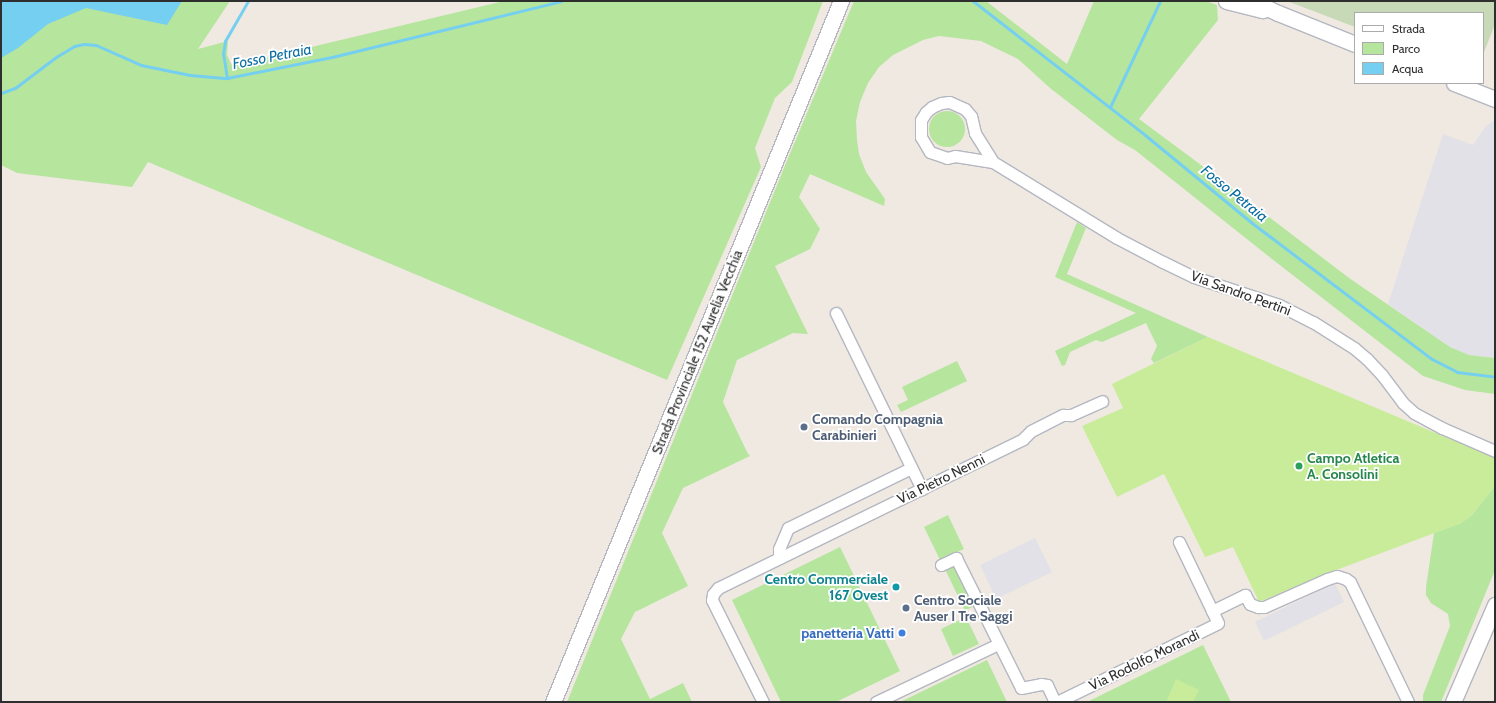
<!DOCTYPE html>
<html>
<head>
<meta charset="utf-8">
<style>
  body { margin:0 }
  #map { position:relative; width:1496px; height:703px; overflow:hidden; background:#efe9e1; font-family:Cabin,sans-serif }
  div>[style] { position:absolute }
  .industrial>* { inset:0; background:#e3e1e8 }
  .green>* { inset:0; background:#b6e59e }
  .round { border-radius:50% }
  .cemetery>* { inset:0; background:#c8d9b8 }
  .pitch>* { inset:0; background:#c9ec9a }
  .water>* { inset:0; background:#75cff0 }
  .stream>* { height:3px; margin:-1.5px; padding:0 1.5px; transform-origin:1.5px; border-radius:1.5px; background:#75cff0 }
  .roads { filter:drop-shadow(1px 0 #b4b7c1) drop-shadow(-1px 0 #b4b7c1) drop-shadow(0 1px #b4b7c1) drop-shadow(0 -1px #b4b7c1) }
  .street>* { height:11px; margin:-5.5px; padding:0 5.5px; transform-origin:5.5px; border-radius:5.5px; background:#fff }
  .secondary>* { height:15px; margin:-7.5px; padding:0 7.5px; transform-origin:7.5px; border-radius:7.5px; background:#fff }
  .dots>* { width:11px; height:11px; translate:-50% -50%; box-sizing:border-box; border:2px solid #fff; border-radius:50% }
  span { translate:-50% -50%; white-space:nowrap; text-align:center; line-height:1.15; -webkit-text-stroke:3.5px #fff; paint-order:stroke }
  .street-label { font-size:14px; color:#2e2e2e }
  .service-label { font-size:14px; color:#4e5e75; font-weight:700 }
  .left { translate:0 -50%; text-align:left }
  .leisure-label { font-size:14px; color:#27864d; font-weight:700 }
  .culture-label { font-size:14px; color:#0d838f; font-weight:700 }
  .right { translate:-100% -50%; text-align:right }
  .shop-label { font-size:14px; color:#366cbe; font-weight:700 }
  .water-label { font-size:15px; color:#0d6fa3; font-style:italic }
  .frame { position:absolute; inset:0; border:2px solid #2e2e2e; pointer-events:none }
  .legend { position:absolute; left:1354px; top:12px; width:130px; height:72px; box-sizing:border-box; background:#fff; border:1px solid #ababab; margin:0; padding:5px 7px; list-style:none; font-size:12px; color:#2e2e2e }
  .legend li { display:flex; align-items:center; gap:8px; height:20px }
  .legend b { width:20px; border:1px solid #ababab }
</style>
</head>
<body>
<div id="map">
  <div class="industrial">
    <div style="clip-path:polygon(1495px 120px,1495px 358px,1469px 355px,1450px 347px,1388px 304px,1443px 134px,1473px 145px,1485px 127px)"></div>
    <div style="clip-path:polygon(1035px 538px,1052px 572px,996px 599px,980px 565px)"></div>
    <div style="clip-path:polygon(1335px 583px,1344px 602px,1264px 641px,1255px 622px)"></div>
  </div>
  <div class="green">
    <div style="clip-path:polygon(1px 1px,230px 1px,198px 49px,228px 41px,227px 55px,232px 66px,504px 1px,823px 1px,792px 82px,775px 98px,755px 148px,761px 167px,667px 380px,148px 162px,132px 187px,17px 173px,1px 165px)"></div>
    <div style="clip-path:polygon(854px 1px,986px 1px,1067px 64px,1094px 1px,1206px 1px,1217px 5px,1218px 20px,1139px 119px,1197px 162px,1349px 278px,1450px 347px,1469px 355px,1495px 358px,1495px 394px,1465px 390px,1423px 376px,1272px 259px,1135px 150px,1117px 140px,1050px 88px,1018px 59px,981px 41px,939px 36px,923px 40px,893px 55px,879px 67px,868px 83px,860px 102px,856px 121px,857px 140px,859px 154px,866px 172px,885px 199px,884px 206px,810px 174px,799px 197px,820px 229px,810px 249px,775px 266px,808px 334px,793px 333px,737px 360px,723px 402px,747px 452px,750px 456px,683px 488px,662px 533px,688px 586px,635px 612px,621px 639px,650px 699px,683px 683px,692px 702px,567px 702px,786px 163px)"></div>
    <div class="round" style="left:929px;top:111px;width:36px;height:36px"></div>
    <div style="clip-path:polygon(1077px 222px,1086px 228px,1067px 274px,1208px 337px,1154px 363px,1151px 359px,1157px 346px,1146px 323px,1102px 342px,1096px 340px,1070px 352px,1065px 365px,1062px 366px,1055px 351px,1136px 313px,1055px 277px)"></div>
    <div style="clip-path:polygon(957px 361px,967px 381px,901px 412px,897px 405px,908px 400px,902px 387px)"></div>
    <div style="clip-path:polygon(1495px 486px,1495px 570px,1441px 702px,1423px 702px,1423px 695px,1450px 626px,1448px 614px,1431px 603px,1426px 595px,1426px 587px,1434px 533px,1461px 523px,1472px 515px)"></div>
    <div style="clip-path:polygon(948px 515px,964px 549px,940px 560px,924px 527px)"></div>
    <div style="clip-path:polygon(840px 547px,900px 671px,836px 702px,781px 702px,732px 600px)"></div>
    <div style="clip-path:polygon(955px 565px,974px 606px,965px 611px,945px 569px)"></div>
    <div style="clip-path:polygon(966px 617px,979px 644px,953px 656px,941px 629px)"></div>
    <div style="clip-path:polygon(1203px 645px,1231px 702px,1087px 702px)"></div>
    <div style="clip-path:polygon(987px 660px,1007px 702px,900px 702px)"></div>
  </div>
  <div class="cemetery">
    <div style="clip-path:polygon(1287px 1px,1495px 1px,1495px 24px,1483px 55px,1483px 13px,1355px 13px,1355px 27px)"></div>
  </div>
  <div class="pitch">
    <div style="clip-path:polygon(1208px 337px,1495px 458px,1495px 486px,1472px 515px,1461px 523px,1339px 569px,1259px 602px,1233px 547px,1205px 557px,1164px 474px,1117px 497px,1082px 426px,1123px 408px,1112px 384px)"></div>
    <div style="clip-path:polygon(1176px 679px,1199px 690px,1193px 702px,1166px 702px)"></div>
  </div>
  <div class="water">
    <div style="clip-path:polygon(1px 1px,182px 1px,167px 25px,86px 8px,48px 24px,18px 48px,1px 58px)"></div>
  </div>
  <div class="stream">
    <div style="left:973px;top:1px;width:218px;rotate:37.9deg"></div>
    <div style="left:1145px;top:135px;width:139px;rotate:39.4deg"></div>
    <div style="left:1252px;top:223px;width:226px;rotate:37.1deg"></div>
    <div style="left:1432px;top:359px;width:28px;rotate:27deg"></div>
    <div style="left:1457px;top:372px;width:38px;rotate:7deg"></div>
    <div style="left:227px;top:78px;width:24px;rotate:-99deg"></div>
    <div style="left:223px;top:54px;width:13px;rotate:-81deg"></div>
    <div style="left:225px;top:41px;width:46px;rotate:-60.1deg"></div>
    <div style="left:1px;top:93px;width:15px;rotate:-20deg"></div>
    <div style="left:15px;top:88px;width:51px;rotate:-37.1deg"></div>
    <div style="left:56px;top:57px;width:21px;rotate:-31deg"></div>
    <div style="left:74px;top:46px;width:10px;rotate:-11deg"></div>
    <div style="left:84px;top:44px;width:12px;rotate:5deg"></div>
    <div style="left:96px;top:45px;width:49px;rotate:24deg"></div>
    <div style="left:141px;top:65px;width:50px;rotate:11.5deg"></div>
    <div style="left:190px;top:75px;width:37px;rotate:5deg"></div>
    <div style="left:227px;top:78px;width:107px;rotate:-11.3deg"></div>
    <div style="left:332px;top:57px;width:236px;rotate:-13.7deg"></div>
    <div style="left:1110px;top:107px;width:117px;rotate:-64.7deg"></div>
  </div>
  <div class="roads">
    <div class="street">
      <div style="left:993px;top:162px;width:34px;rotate:-122deg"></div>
      <div style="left:975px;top:133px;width:17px;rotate:-103deg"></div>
      <div style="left:971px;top:116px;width:9px;rotate:-131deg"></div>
      <div style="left:965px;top:109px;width:17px;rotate:-156deg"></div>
      <div style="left:949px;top:102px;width:8px;rotate:173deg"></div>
      <div style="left:941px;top:103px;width:10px;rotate:156deg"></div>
      <div style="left:932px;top:107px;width:8px;rotate:140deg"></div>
      <div style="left:926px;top:112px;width:9px;rotate:122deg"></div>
      <div style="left:921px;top:120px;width:17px;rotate:90deg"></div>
      <div style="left:921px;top:137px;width:17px;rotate:59deg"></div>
      <div style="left:930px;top:152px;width:18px;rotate:19deg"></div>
      <div style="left:947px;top:158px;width:8px;rotate:-14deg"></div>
      <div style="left:955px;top:156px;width:38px;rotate:9deg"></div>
      <div style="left:993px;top:162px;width:145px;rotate:31.5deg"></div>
      <div style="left:1117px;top:238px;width:52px;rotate:27.6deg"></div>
      <div style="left:1163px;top:262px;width:34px;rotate:26deg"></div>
      <div style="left:1194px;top:277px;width:89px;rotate:18.2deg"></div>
      <div style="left:1279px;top:305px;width:38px;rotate:27deg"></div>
      <div style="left:1313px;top:322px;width:49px;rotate:32.4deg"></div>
      <div style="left:1354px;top:348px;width:17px;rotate:40deg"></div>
      <div style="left:1367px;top:359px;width:22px;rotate:47deg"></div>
      <div style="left:1382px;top:375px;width:35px;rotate:53deg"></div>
      <div style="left:1403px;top:403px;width:15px;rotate:42deg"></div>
      <div style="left:1414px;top:413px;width:32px;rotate:28deg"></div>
      <div style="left:1442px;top:428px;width:58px;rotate:23.5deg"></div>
      <div style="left:836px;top:313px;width:196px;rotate:64deg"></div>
      <div style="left:779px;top:558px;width:9px;rotate:-90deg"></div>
      <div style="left:779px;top:549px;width:23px;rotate:-67deg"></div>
      <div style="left:788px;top:528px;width:137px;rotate:-26deg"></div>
      <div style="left:941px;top:565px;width:17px;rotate:-25deg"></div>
      <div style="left:956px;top:558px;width:145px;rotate:63.4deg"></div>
      <div style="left:1021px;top:688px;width:20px;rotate:-11deg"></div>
      <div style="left:1041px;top:684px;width:6px;rotate:9deg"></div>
      <div style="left:1047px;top:685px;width:19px;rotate:65deg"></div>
      <div style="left:1212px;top:611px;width:37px;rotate:-26deg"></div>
      <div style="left:1245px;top:595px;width:10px;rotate:61deg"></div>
      <div style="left:1250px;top:604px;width:9px;rotate:21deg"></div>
      <div style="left:1258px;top:607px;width:6px"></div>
      <div style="left:1264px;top:607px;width:69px;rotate:-24deg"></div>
      <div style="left:1327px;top:579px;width:10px;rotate:-17deg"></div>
      <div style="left:1337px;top:576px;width:9px;rotate:18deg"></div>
      <div style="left:1346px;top:579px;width:5px;rotate:37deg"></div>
      <div style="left:1350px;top:582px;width:133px;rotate:64.2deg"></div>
      <div style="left:763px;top:702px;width:114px;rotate:-116.6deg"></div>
      <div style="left:712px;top:600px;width:6px;rotate:-81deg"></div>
      <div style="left:713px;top:594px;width:8px;rotate:-50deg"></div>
      <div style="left:718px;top:588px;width:339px;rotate:-26deg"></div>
      <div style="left:1023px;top:439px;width:11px;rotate:-45deg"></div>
      <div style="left:1031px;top:431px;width:36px;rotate:-27deg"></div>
      <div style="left:1063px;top:415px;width:8px"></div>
      <div style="left:1071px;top:415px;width:34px;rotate:-24deg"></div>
      <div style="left:876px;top:702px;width:135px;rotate:-25.4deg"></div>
      <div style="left:1057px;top:702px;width:179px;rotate:-26.1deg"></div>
      <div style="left:1218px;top:623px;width:90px;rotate:-115.7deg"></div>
    </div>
    <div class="secondary">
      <div style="left:1226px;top:1px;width:38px;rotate:14deg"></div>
      <div style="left:1253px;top:1px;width:28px;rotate:26deg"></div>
      <div style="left:1278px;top:13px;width:83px;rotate:21.9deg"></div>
      <div style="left:1454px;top:83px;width:44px;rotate:21.3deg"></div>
      <div style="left:553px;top:702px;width:758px;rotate:-67.67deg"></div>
      <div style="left:1453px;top:702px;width:106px;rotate:-66.6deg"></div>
    </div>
  </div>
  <div class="dots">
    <div style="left:804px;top:427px;background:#5c6f8a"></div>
    <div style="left:1299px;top:466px;background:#2e9e5b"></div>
    <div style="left:896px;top:587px;background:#0f9aa8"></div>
    <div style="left:906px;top:608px;background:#5c6f8a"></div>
    <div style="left:902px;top:633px;background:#3f7fe0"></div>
  </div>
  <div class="street-label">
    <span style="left:1241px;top:293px;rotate:20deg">Via Sandro Pertini</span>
    <span style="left:697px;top:352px;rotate:-68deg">Strada Provinciale 152 Aurelia Vecchia</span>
    <span style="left:941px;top:479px;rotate:-26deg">Via Pietro Nenni</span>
    <span style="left:1144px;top:660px;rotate:-26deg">Via Rodolfo Morandi</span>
  </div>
  <div class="service-label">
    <span class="left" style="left:812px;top:427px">Comando Compagnia<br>Carabinieri</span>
    <span class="left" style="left:914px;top:608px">Centro Sociale<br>Auser I Tre Saggi</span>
  </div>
  <div class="leisure-label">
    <span class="left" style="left:1307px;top:466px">Campo Atletica<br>A. Consolini</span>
  </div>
  <div class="culture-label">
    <span class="right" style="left:888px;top:587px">Centro Commerciale<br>167 Ovest</span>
  </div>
  <div class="shop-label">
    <span class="right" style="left:894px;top:633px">panetteria Vatti</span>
  </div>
  <div class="water-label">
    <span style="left:272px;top:57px;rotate:-11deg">Fosso Petraia</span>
    <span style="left:1234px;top:194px;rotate:39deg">Fosso Petraia</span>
  </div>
  <div class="frame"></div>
  <ul class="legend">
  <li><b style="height:5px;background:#fff"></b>Strada</li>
  <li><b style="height:11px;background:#b6e59e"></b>Parco</li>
  <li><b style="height:11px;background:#75cff0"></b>Acqua</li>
  </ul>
</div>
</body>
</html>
